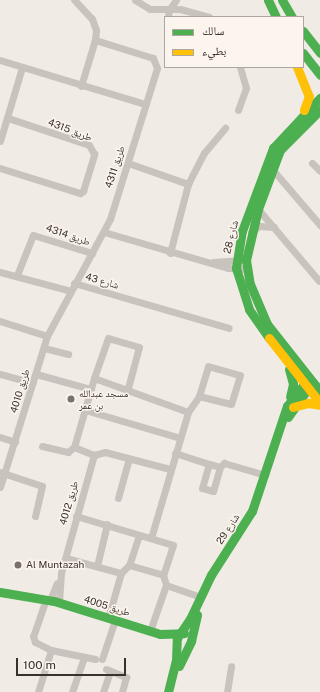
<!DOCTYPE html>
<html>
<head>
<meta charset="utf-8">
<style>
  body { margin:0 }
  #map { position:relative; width:320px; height:692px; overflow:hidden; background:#f0ebe5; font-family:"Public Sans","Noto Naskh Arabic",sans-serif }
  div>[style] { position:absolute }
  .street>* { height:7px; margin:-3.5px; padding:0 3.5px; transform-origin:3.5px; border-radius:3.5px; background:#c9c3be }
  .fast>* { height:9px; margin:-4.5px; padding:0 4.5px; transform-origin:4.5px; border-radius:4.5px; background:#4caf50 }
  .slow>* { height:9px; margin:-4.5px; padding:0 4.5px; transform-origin:4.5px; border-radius:4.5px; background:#ffc107 }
  .dots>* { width:11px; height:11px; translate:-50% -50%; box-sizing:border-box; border:2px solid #fbf5ee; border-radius:50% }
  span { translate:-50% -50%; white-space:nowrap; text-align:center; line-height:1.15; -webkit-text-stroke:3px #fbf5ee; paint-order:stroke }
  .street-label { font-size:10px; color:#3b302b }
  .poi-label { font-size:10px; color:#3b302b }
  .left { translate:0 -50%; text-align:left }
  .legend { position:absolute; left:164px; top:16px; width:140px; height:52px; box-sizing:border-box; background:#fbf5ee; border:1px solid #aea6a0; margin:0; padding:5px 7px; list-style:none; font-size:12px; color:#3b302b }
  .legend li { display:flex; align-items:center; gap:8px; height:20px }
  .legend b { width:20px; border:1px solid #aea6a0 }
  .scale { position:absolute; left:16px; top:658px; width:110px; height:18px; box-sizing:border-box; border:2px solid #3b302b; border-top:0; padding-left:5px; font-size:12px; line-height:14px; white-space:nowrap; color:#3b302b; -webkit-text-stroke:3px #fbf5ee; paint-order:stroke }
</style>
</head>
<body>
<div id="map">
  <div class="street">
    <div style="left:135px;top:0;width:17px;rotate:31deg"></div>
    <div style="left:150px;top:9px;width:30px"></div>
    <div style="left:180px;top:9px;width:30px;rotate:15deg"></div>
    <div style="left:168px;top:17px;width:7px;rotate:-82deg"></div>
    <div style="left:169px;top:10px;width:12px;rotate:-55deg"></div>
    <div style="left:0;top:60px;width:152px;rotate:16.9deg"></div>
    <div style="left:81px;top:86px;width:48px;rotate:-73.1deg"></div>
    <div style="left:238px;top:110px;width:23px;rotate:-70deg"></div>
    <div style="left:246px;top:88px;width:22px;rotate:-106deg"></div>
    <div style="left:0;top:141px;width:77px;rotate:-73.4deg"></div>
    <div style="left:128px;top:163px;width:64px;rotate:19.3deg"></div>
    <div style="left:312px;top:163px;width:11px;rotate:45deg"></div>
    <div style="left:0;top:168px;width:84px;rotate:17.4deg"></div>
    <div style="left:80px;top:193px;width:4px;rotate:-34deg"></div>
    <div style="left:83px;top:191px;width:39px;rotate:-73deg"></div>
    <div style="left:94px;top:154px;width:10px;rotate:-119deg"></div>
    <div style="left:89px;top:145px;width:85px;rotate:-161.6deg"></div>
    <div style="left:272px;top:169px;width:74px;rotate:49.4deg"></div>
    <div style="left:258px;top:209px;width:94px;rotate:49.7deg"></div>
    <div style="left:104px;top:232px;width:129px;rotate:16.2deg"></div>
    <div style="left:228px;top:268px;width:18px;rotate:3deg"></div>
    <div style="left:251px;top:232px;width:10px;rotate:-37deg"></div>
    <div style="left:259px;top:226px;width:15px;rotate:4deg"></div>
    <div style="left:170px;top:253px;width:71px;rotate:-75.4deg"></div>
    <div style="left:188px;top:184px;width:35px;rotate:-63deg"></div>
    <div style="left:204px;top:153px;width:33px;rotate:-50deg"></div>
    <div style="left:213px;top:262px;width:29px;rotate:-4deg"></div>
    <div style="left:0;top:272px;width:73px;rotate:15deg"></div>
    <div style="left:17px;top:275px;width:43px;rotate:-68.2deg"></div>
    <div style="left:33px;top:235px;width:62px;rotate:17deg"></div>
    <div style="left:74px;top:283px;width:161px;rotate:16.2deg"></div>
    <div style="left:0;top:321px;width:49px;rotate:17.7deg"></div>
    <div style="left:44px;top:348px;width:25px;rotate:14deg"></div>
    <div style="left:208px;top:366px;width:33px;rotate:16deg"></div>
    <div style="left:240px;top:375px;width:30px;rotate:107deg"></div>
    <div style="left:231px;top:404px;width:33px;rotate:-166deg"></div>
    <div style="left:199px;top:396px;width:31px;rotate:-73deg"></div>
    <div style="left:0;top:374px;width:34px;rotate:15deg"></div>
    <div style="left:36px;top:374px;width:57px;rotate:15.3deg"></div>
    <div style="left:128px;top:388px;width:42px;rotate:-75deg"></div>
    <div style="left:139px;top:347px;width:32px;rotate:-164deg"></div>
    <div style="left:108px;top:338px;width:42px;rotate:109.3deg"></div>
    <div style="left:94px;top:378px;width:100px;rotate:19.9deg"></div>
    <div style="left:188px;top:412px;width:19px;rotate:-55deg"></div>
    <div style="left:85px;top:410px;width:99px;rotate:16.4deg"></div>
    <div style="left:0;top:437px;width:16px;rotate:18deg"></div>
    <div style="left:42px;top:446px;width:27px;rotate:13deg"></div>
    <div style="left:68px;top:452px;width:8px;rotate:-40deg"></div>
    <div style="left:74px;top:447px;width:22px;rotate:22deg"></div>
    <div style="left:74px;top:447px;width:72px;rotate:-73.8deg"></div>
    <div style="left:175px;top:453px;width:36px;rotate:18deg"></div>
    <div style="left:209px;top:464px;width:11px;rotate:15deg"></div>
    <div style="left:220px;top:467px;width:25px;rotate:106deg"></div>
    <div style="left:213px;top:491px;width:11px;rotate:-165deg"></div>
    <div style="left:202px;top:488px;width:25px;rotate:-74deg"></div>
    <div style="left:94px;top:455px;width:11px;rotate:-15deg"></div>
    <div style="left:105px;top:452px;width:67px;rotate:14.7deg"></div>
    <div style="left:220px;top:467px;width:6px;rotate:-45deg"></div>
    <div style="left:224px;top:463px;width:43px;rotate:16.3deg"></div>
    <div style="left:0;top:472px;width:44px;rotate:18.4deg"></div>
    <div style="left:42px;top:486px;width:31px;rotate:103deg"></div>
    <div style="left:0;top:487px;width:158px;rotate:-72.7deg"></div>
    <div style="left:47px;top:336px;width:133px;rotate:-61.7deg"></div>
    <div style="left:110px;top:219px;width:158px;rotate:-72.7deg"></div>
    <div style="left:157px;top:68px;width:11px;rotate:-112deg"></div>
    <div style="left:153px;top:58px;width:61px;rotate:-162.8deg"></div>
    <div style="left:95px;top:40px;width:10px;rotate:-84deg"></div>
    <div style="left:96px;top:30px;width:12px;rotate:-110deg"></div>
    <div style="left:92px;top:19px;width:26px;rotate:-133deg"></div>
    <div style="left:118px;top:498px;width:41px;rotate:-74.6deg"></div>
    <div style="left:76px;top:516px;width:101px;rotate:16.6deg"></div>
    <div style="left:173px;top:545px;width:32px;rotate:108deg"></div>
    <div style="left:163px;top:575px;width:10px;rotate:73deg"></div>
    <div style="left:166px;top:585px;width:49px;rotate:109.2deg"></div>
    <div style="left:139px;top:535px;width:32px;rotate:108deg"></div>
    <div style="left:129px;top:565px;width:35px;rotate:16deg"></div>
    <div style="left:151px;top:538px;width:131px;rotate:-73.6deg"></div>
    <div style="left:66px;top:558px;width:57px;rotate:15.3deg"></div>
    <div style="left:121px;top:573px;width:11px;rotate:-45deg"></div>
    <div style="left:97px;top:566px;width:43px;rotate:-76.6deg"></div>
    <div style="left:166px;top:585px;width:36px;rotate:19deg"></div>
    <div style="left:46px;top:599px;width:39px;rotate:109deg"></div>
    <div style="left:33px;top:636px;width:6px;rotate:72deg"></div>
    <div style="left:35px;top:642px;width:18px;rotate:27deg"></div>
    <div style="left:51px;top:650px;width:45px;rotate:11.6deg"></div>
    <div style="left:50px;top:600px;width:18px;rotate:-68deg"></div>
    <div style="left:59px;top:602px;width:29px;rotate:-86deg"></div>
    <div style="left:61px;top:573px;width:123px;rotate:-74.4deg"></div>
    <div style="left:108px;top:618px;width:47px;rotate:-73.9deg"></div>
    <div style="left:102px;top:659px;width:41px;rotate:-71.6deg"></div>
    <div style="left:106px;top:669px;width:22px;rotate:22deg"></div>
    <div style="left:126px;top:677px;width:16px;rotate:105deg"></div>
    <div style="left:38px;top:692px;width:44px;rotate:-72.8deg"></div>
    <div style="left:72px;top:692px;width:37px;rotate:-71deg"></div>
    <div style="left:103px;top:692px;width:21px;rotate:-71deg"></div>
    <div style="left:227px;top:692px;width:26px;rotate:-81deg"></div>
  </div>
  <div class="fast">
    <div style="left:268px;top:0;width:19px;rotate:65deg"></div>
    <div style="left:282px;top:0;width:20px;rotate:60deg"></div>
    <div style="left:303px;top:31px;width:28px;rotate:52deg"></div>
    <div style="left:303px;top:53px;width:28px;rotate:52deg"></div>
    <div style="left:320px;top:110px;width:57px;rotate:135deg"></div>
    <div style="left:280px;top:150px;width:63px;rotate:110.4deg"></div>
    <div style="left:258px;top:209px;width:52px;rotate:103.2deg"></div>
    <div style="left:246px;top:260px;width:24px;rotate:81deg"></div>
    <div style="left:250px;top:284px;width:43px;rotate:67deg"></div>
    <div style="left:267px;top:324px;width:85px;rotate:51.7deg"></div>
    <div style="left:269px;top:338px;width:35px;rotate:-125deg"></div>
    <div style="left:249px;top:309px;width:43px;rotate:-107.6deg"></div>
    <div style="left:236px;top:268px;width:37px;rotate:-81deg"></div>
    <div style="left:242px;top:231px;width:89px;rotate:-69.5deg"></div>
    <div style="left:273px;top:148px;width:69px;rotate:-46.8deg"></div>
    <div style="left:289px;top:369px;width:16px;rotate:75deg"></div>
    <div style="left:293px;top:384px;width:13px;rotate:103deg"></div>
    <div style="left:288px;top:417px;width:40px;rotate:-55.1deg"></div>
    <div style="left:0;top:592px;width:55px;rotate:9.5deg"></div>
    <div style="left:54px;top:601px;width:111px;rotate:17.3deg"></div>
    <div style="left:160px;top:634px;width:24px;rotate:-2deg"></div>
    <div style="left:179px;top:666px;width:28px;rotate:-64deg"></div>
    <div style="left:191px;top:641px;width:27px;rotate:-77deg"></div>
    <div style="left:168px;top:692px;width:32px;rotate:-76deg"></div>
    <div style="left:176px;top:661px;width:23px;rotate:-88deg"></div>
    <div style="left:177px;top:638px;width:23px;rotate:-56deg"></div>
    <div style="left:190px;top:619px;width:49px;rotate:-64.5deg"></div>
    <div style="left:211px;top:575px;width:76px;rotate:-57.4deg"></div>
    <div style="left:252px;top:511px;width:111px;rotate:-71.6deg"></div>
    <div style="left:287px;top:406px;width:28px;rotate:-52deg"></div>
    <div style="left:304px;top:384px;width:11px;rotate:5deg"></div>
  </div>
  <div class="slow">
    <div style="left:297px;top:67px;width:31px;rotate:68deg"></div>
    <div style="left:309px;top:96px;width:15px;rotate:110deg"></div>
    <div style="left:269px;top:338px;width:83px;rotate:51.9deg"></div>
    <div style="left:293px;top:407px;width:16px;rotate:-15deg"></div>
    <div style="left:308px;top:403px;width:12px;rotate:9deg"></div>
  </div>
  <div class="dots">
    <div style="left:71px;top:399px;background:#7a716c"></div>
    <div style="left:18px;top:565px;background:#7a716c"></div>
  </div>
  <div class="street-label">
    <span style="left:70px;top:130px;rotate:21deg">طريق 4315</span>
    <span style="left:115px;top:167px;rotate:-72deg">طريق 4311</span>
    <span style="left:68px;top:235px;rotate:19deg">طريق 4314</span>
    <span style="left:231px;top:237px;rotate:-76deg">شارع 28</span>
    <span style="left:102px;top:281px;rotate:16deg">شارع 43</span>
    <span style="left:20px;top:391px;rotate:-73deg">طريق 4010</span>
    <span style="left:69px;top:503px;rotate:-74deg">طريق 4012</span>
    <span style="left:228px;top:529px;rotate:-57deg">شارع 29</span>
    <span style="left:107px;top:606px;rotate:17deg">طريق 4005</span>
  </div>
  <div class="poi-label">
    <span class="left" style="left:79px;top:399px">مسجد عبدالله<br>بن عمر</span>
    <span class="left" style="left:26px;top:565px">Al Muntazah</span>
  </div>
  <ul class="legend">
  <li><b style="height:5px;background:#4caf50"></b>سالك</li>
  <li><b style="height:5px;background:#ffc107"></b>بطيء</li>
  </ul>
  <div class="scale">100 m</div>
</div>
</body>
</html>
